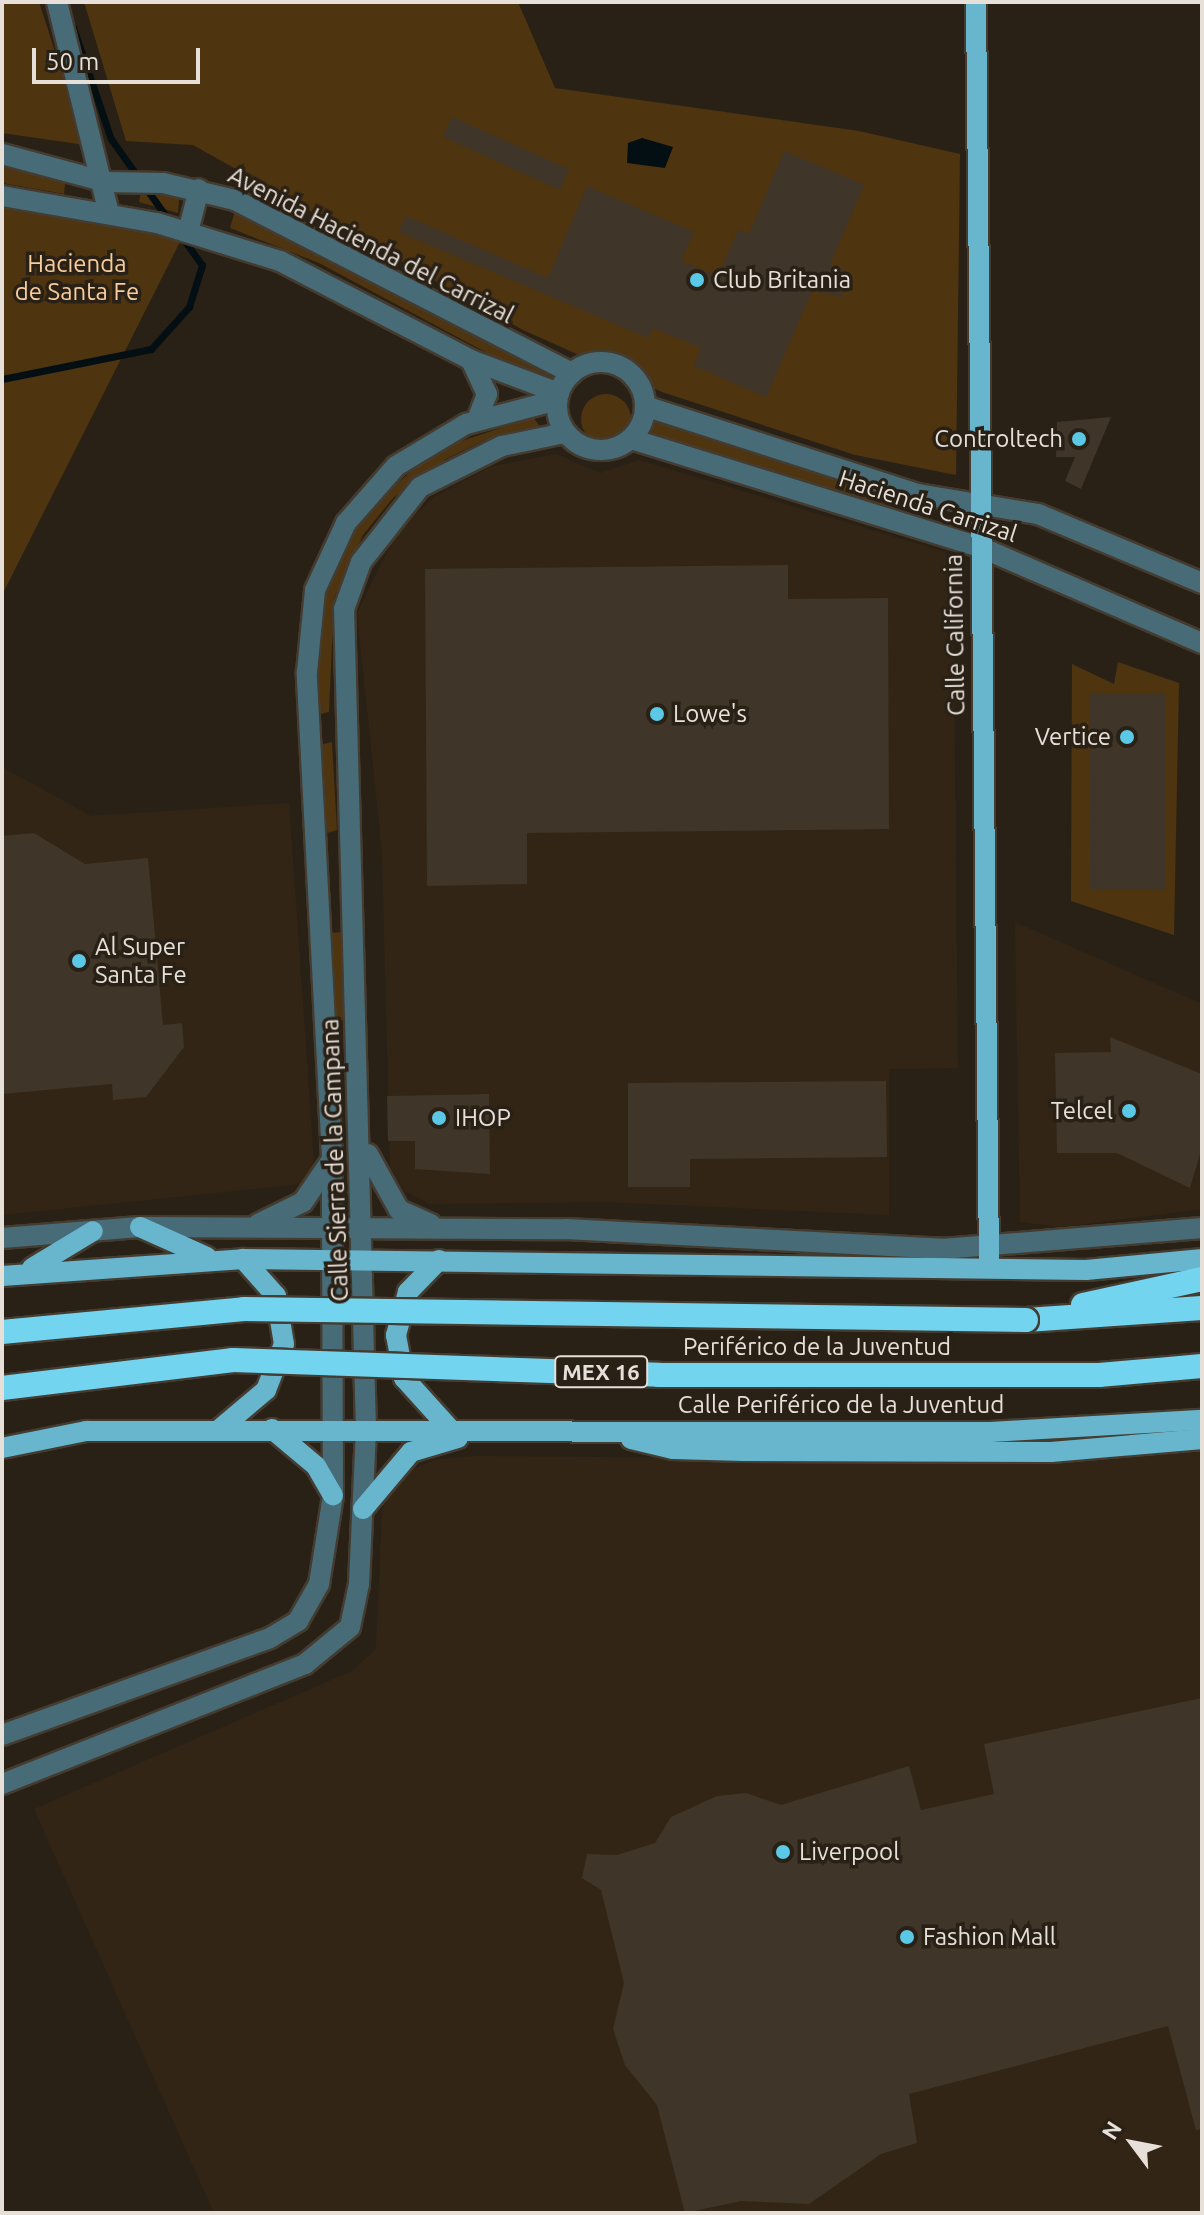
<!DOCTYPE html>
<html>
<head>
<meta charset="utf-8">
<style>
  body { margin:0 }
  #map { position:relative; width:1204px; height:2215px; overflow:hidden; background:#2a2116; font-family:Ubuntu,sans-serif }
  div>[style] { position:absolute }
  .built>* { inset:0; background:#332515 }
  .green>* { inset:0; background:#4f3410 }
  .round { border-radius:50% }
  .water>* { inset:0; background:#040f13 }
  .stream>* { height:7px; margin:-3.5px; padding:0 3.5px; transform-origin:3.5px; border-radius:3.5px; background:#040f13 }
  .building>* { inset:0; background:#3f3529 }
  .roads { filter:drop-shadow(2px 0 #443c31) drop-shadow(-2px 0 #443c31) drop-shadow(0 2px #443c31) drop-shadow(0 -2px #443c31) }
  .minor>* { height:20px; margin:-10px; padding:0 10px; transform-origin:10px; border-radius:10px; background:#486c77 }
  .minor>.ring { margin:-10px; padding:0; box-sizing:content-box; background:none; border:20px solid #486c77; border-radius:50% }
  .major>* { height:20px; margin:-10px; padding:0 10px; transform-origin:10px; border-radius:10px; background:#67b6ce }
  .highway>* { height:24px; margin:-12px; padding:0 12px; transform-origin:12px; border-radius:12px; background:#73d4f0 }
  .bridges { filter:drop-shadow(2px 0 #443c31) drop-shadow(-2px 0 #443c31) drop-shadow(0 2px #443c31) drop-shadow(0 -2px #443c31) }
  .highway-bridge>* { height:24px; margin:-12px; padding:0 12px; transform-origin:12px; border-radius:12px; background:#73d4f0 }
  .dots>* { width:22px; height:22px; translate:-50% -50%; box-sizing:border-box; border:4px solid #2a2116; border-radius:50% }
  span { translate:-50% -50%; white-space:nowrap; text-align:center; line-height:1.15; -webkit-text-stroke:7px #2a2116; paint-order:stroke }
  .shield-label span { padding:2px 6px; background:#2a2116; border:2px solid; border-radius:6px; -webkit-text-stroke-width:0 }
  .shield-label { font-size:22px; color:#e7e0d9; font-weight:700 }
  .street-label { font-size:24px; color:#e7e0d9 }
  .park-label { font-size:24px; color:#f8cd9e }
  .poi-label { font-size:24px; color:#e7e0d9 }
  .left { translate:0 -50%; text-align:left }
  .right { translate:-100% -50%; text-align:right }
  .frame { position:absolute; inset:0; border:4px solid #e7e0d9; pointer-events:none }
  .north { position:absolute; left:1092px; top:2103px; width:80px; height:80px; -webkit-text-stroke:6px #2a2116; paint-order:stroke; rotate:302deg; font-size:22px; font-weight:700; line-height:32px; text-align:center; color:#e7e0d9 }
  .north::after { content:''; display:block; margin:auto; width:28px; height:36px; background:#e7e0d9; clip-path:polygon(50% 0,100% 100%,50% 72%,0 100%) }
  .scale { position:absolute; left:32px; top:48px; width:168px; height:36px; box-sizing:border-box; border:4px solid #e7e0d9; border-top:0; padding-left:10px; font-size:24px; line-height:28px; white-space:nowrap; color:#e7e0d9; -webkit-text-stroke:6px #2a2116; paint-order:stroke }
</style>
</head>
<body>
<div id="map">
  <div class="built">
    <div style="clip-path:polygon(556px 454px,600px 473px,639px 460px,945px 552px,953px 563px,958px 1068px,889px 1069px,889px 1215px,606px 1202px,430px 1204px,405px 1191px,390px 1167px,382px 851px,357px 613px,397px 532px,434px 497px,492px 466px)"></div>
    <div style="clip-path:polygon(2px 767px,91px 816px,289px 803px,314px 1163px,301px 1184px,2px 1215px)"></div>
    <div style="clip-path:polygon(1015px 922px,1202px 1004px,1202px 1209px,1061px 1227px,1020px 1222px)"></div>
    <div style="clip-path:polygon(1202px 1451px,1202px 2213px,214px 2213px,34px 1809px,352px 1671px,376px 1649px,382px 1510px,400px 1475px,436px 1459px,475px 1456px,1092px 1461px)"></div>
  </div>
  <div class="green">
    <div style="clip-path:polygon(2px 2px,39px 2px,85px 145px,2px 133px)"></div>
    <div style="clip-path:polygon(84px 2px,518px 2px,555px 88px,859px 131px,960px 154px,956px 475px,855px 455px,662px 392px,523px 330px,193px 145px,126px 141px)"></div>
    <div style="clip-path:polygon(2px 165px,66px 174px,64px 194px,2px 183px)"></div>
    <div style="clip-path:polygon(143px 181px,180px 188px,178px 213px,139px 202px)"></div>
    <div style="clip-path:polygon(2px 197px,189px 224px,2px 595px)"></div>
    <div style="clip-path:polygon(236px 207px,551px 371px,543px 383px,319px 263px,230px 228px)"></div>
    <div class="round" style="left:581px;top:394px;width:50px;height:50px"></div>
    <div style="clip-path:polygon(645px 415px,892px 496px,892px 506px,889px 513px,641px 437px)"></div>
    <div style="clip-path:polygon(533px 417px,542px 429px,485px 440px,446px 459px,393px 498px,363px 535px,334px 598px,329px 712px,316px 715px,322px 596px,361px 516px,435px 450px)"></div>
    <div style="clip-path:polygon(1118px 662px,1179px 683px,1174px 935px,1071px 901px,1072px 664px,1114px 684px)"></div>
    <div style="clip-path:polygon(332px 742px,337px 830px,324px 834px,319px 745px)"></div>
    <div style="clip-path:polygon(342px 932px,346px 1020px,331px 1022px,329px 933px)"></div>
  </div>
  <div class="water">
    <div style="clip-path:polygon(642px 138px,673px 147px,665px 168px,627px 163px,628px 143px)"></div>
  </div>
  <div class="stream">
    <div style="left:73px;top:27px;width:118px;rotate:71.3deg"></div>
    <div style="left:111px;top:139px;width:102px;rotate:54.6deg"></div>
    <div style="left:2px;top:379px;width:152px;rotate:-11.4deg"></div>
    <div style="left:151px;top:349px;width:57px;rotate:-47.9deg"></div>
    <div style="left:189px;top:307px;width:44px;rotate:-72.8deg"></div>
    <div style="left:202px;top:265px;width:37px;rotate:-126deg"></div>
  </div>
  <div class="building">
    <div style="clip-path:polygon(452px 117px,569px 169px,560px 190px,443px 137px)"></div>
    <div style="clip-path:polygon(784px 151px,864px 185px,830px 264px,851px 273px,841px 297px,812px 291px,766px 397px,694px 366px,701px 348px,653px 328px,648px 338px,399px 232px,406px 216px,548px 278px,587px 186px,694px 232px,681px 261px,718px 276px,738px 230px,749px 234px)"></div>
    <div style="clip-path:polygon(1111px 417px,1081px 489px,1065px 481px,1075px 457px,1056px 457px,1057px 422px)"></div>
    <div style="clip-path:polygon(788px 565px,788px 599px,888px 598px,889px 829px,527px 833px,527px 884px,427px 886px,425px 569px)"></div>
    <div style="clip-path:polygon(1165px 693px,1165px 890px,1090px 889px,1089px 694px)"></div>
    <div style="clip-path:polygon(34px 833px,85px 864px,148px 858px,163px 1025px,182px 1023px,184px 1047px,146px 1097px,113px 1100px,112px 1084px,2px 1094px,2px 836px)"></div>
    <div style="clip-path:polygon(1110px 1037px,1202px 1074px,1202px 1147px,1190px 1188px,1117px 1153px,1057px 1153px,1055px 1053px,1111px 1052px)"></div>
    <div style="clip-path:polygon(886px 1081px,887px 1157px,690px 1159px,690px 1187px,628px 1187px,628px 1083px)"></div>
    <div style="clip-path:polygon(489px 1094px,490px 1174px,415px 1169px,415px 1141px,388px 1141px,387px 1096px)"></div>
    <div style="clip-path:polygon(1202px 1698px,1202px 2129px,1196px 2130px,1168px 2026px,909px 2094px,917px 2143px,881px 2154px,809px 2204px,741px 2201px,685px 2213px,657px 2105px,625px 2065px,613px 2029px,624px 1983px,601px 1890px,582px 1878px,587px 1854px,617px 1855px,655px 1843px,671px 1817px,717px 1796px,746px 1793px,781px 1805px,909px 1766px,921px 1810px,994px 1794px,984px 1744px)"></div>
  </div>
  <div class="roads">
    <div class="minor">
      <div style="left:57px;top:2px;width:218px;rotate:76.2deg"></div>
      <div style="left:2px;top:154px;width:108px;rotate:15.1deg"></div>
      <div style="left:106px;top:182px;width:57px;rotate:1deg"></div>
      <div style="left:163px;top:183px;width:74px;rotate:13.3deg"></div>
      <div style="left:235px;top:200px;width:379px;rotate:27.2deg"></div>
      <div style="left:2px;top:196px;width:157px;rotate:9.9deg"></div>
      <div style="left:157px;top:223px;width:129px;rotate:17.2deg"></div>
      <div style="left:280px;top:261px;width:215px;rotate:27.4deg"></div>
      <div style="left:471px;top:360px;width:94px;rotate:20.6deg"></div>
      <div style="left:188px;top:232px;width:44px;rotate:-75.7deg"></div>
      <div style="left:471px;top:360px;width:38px;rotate:65deg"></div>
      <div style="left:487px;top:394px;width:28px;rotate:111deg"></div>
      <div class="ring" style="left:557px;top:362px;width:68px;height:68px"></div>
      <div style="left:645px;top:406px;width:287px;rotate:17.9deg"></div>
      <div style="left:918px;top:494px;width:122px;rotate:9.5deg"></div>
      <div style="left:1038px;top:514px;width:178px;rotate:22.8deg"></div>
      <div style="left:631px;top:439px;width:365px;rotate:17.2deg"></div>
      <div style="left:980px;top:547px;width:242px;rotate:23.4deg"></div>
      <div style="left:368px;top:1154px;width:64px;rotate:61deg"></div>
      <div style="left:399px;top:1210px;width:35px;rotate:24deg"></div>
      <div style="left:258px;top:1224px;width:50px;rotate:-26.1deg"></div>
      <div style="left:303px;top:1202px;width:50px;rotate:-55.7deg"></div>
      <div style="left:2px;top:1238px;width:138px;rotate:-4.6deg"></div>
      <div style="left:140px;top:1227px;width:426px;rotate:0.3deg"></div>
      <div style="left:566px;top:1229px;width:377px;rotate:3deg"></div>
      <div style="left:942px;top:1249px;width:261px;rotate:-4.6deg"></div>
      <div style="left:2px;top:1735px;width:285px;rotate:-19.9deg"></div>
      <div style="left:270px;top:1638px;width:33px;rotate:-31deg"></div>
      <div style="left:298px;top:1621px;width:43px;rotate:-60.4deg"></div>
      <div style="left:319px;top:1584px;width:89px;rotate:-81deg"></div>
      <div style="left:333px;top:1496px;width:339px;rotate:-90.2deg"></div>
      <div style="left:332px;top:1157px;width:486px;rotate:-93deg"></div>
      <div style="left:307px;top:672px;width:82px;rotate:-84.4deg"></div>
      <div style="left:315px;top:590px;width:74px;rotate:-65.2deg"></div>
      <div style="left:346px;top:523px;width:76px;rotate:-48.7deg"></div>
      <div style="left:396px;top:466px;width:82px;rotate:-31deg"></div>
      <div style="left:466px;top:424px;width:94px;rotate:-14.8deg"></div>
      <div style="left:2px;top:1784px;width:326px;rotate:-21.6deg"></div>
      <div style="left:305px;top:1664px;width:58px;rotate:-39.4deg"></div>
      <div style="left:350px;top:1627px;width:44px;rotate:-78.2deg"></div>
      <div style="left:359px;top:1584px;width:154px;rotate:-87.4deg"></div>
      <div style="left:366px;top:1430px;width:821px;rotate:-91.53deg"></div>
      <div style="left:344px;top:609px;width:50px;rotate:-70.1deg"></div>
      <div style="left:361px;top:562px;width:95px;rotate:-51.8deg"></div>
      <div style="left:420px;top:487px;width:92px;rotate:-26.6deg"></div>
      <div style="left:502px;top:446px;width:64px;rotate:-11.7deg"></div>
    </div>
    <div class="major">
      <div style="left:976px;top:2px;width:1266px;rotate:89.41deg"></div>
      <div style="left:140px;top:1227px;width:73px;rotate:24.1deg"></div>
      <div style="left:439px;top:1260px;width:45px;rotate:134.1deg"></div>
      <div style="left:408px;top:1292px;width:45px;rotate:105.6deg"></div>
      <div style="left:396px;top:1335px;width:44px;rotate:79.5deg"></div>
      <div style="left:404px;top:1378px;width:70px;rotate:47.9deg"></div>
      <div style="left:32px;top:1268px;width:71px;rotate:-31.2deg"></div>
      <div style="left:2px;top:1276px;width:242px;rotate:-4deg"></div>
      <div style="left:243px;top:1259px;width:843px;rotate:0.75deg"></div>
      <div style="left:1086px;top:1270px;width:117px;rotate:-5.4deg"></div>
      <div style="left:221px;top:1428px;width:59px;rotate:-40.2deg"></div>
      <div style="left:266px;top:1390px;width:49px;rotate:-68.6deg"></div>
      <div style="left:284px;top:1344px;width:49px;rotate:-99.5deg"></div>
      <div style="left:276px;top:1296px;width:50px;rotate:-131.7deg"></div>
      <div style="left:272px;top:1429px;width:57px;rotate:40.1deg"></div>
      <div style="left:316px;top:1466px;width:34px;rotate:60deg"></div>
      <div style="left:631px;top:1439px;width:43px;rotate:13.4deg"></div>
      <div style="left:673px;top:1449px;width:70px;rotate:1.6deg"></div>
      <div style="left:743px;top:1451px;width:308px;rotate:0.2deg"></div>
      <div style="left:1051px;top:1452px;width:152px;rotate:-4.9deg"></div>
      <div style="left:2px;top:1448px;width:86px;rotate:-11.4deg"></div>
      <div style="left:86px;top:1431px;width:905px;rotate:0.06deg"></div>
      <div style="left:991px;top:1432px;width:211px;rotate:-3.3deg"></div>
      <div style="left:363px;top:1509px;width:75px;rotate:-49.9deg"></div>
      <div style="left:411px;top:1452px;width:49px;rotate:-16.6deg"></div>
    </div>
    <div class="highway">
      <div style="left:1083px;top:1305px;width:122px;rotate:-12.3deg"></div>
      <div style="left:1026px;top:1320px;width:176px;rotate:-3.9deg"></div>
    </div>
  </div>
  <div class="bridges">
    <div class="highway-bridge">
      <div style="left:2px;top:1332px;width:243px;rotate:-5.4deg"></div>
      <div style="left:244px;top:1309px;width:782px;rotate:0.81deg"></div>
      <div style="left:2px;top:1388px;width:233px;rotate:-6.9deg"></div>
      <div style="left:233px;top:1360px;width:426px;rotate:2deg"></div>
      <div style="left:659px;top:1375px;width:440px"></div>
      <div style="left:1099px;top:1375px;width:103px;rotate:-5deg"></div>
    </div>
  </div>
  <div class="dots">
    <div style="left:697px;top:280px;background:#5bc8e6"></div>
    <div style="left:1079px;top:439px;background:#5bc8e6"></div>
    <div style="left:657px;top:714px;background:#5bc8e6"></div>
    <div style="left:1127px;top:737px;background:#5bc8e6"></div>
    <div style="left:79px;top:961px;background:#5bc8e6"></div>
    <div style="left:1129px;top:1111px;background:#5bc8e6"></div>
    <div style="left:439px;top:1118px;background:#5bc8e6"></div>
    <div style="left:783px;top:1852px;background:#5bc8e6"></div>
    <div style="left:907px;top:1937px;background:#5bc8e6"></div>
  </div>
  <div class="shield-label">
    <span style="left:601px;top:1372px">MEX 16</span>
  </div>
  <div class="street-label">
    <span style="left:371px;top:245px;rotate:27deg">Avenida Hacienda del Carrizal</span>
    <span style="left:928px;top:506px;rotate:18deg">Hacienda Carrizal</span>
    <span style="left:955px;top:635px;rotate:-91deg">Calle California</span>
    <span style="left:335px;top:1160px;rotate:-92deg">Calle Sierra de la Campana</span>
    <span style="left:817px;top:1347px">Periférico de la Juventud</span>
    <span style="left:841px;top:1405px">Calle Periférico de la Juventud</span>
  </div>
  <div class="park-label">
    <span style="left:77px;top:278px">Hacienda<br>de Santa Fe</span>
  </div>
  <div class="poi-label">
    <span class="left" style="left:713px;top:280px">Club Britania</span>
    <span class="right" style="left:1063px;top:439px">Controltech</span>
    <span class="left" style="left:673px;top:714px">Lowe's</span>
    <span class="right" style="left:1111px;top:737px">Vertice</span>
    <span class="left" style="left:95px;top:961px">Al Super<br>Santa Fe</span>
    <span class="right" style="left:1113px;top:1111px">Telcel</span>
    <span class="left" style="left:455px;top:1118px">IHOP</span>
    <span class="left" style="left:799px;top:1852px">Liverpool</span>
    <span class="left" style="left:923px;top:1937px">Fashion Mall</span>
  </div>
  <div class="frame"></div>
  <div class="north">N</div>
  <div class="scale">50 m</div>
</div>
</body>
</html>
